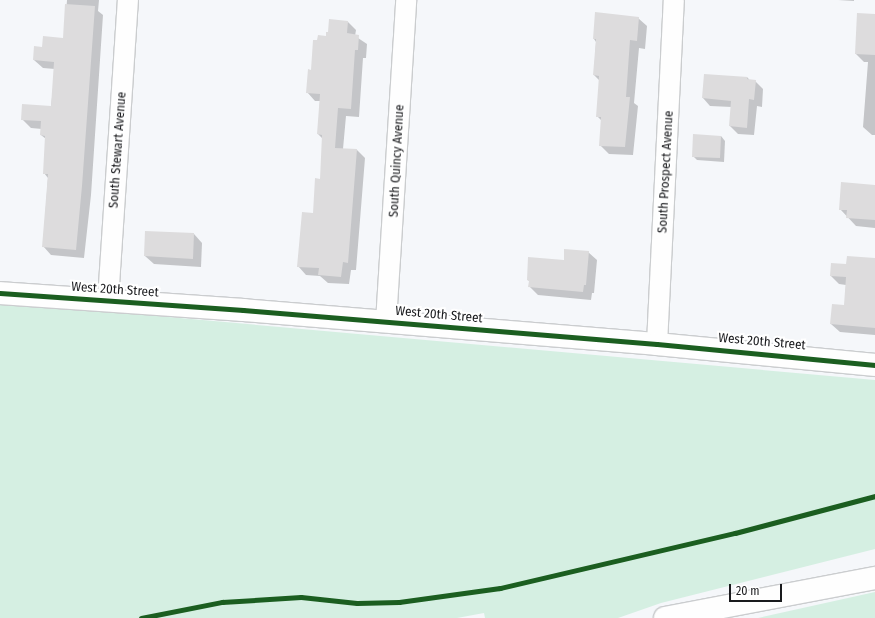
<!DOCTYPE html>
<html>
<head>
<meta charset="utf-8">
<style>
  body { margin:0 }
  #map { position:relative; width:875px; height:618px; overflow:hidden; background:#f5f7fa; font-family:"Fira Sans Condensed",sans-serif }
  div>[style] { position:absolute }
  .green>* { inset:0; background:#d5efe2 }
  .shadow>* { inset:0; background:#0003 }
  .building>* { inset:0; background:#dddcdd }
  .roads { filter:drop-shadow(1px 0 #cbcdcf) drop-shadow(-1px 0 #cbcdcf) drop-shadow(0 1px #cbcdcf) drop-shadow(0 -1px #cbcdcf) }
  .minor>* { height:20px; margin:-10px; padding:0 10px; transform-origin:10px; border-radius:10px; background:#fefefe }
  .tertiary>* { height:22px; margin:-11px; padding:0 11px; transform-origin:11px; border-radius:11px; background:#fefefe }
  .cycleway>* { height:5px; margin:-2.5px; padding:0 2.5px; transform-origin:2.5px; border-radius:2.5px; background:#1b5e20 }
  span { translate:-50% -50%; white-space:nowrap; text-align:center; line-height:1.15; -webkit-text-stroke:4px #fff; paint-order:stroke }
  .street-label { font-size:13px; color:#191a1d }
  .scale { position:absolute; left:729px; top:584px; width:53px; height:18px; box-sizing:border-box; border:2px solid #191a1d; border-top:0; padding-left:5px; font-size:12px; line-height:14px; white-space:nowrap; color:#191a1d; -webkit-text-stroke:3px #fff; paint-order:stroke }
</style>
</head>
<body>
<div id="map">
  <div class="green">
    <div style="clip-path:polygon(0 302px,875px 380px,875px 549px,661px 603px,618px 618px,485px 618px,484px 613px,457px 618px,0 618px)"></div>
    <div style="clip-path:polygon(875px 592px,875px 618px,758px 618px)"></div>
  </div>
  <div class="shadow">
    <div style="clip-path:polygon(67px 0,99px 0,98px 11px,103px 15px,91px 195px,84px 258px,51px 255px,43px 246px,48px 178px,44px 173px,46px 139px,41px 135px,42px 129px,31px 128px,22px 119px,51px 107px,55px 69px,43px 68px,34px 60px,43px 48px,64px 39px)"></div>
    <div style="clip-path:polygon(838px 0,854px 0,854px 1px)"></div>
    <div style="clip-path:polygon(875px 15px,875px 135px,872px 135px,863px 127px,868px 62px,864px 62px,856px 54px)"></div>
    <div style="clip-path:polygon(638px 18px,647px 26px,645px 49px,639px 48px,634px 103px,638px 106px,633px 155px,609px 154px,600px 145px,602px 121px,597px 116px,600px 81px,594px 75px,596px 42px,594px 39px)"></div>
    <div style="clip-path:polygon(348px 22px,356px 30px,355px 36px,367px 44px,366px 58px,363px 58px,359px 117px,346px 116px,343px 149px,357px 150px,365px 158px,356px 270px,351px 270px,349px 284px,328px 283px,320px 276px,306px 275px,298px 266px,314px 214px,321px 180px,323px 139px,318px 134px,320px 101px,315px 101px,307px 92px,318px 41px)"></div>
    <div style="clip-path:polygon(705px 75px,748px 78px,750px 81px,755px 81px,763px 89px,762px 107px,757px 106px,754px 135px,738px 134px,730px 126px,732px 107px,710px 106px,703px 98px)"></div>
    <div style="clip-path:polygon(721px 136px,725px 141px,724px 162px,697px 160px,693px 156px)"></div>
    <div style="clip-path:polygon(875px 186px,875px 228px,856px 226px,840px 209px)"></div>
    <div style="clip-path:polygon(194px 234px,202px 243px,201px 267px,154px 264px,145px 256px)"></div>
    <div style="clip-path:polygon(588px 252px,597px 260px,594px 293px,592px 293px,591px 300px,538px 295px,529px 286px,530px 282px,528px 280px)"></div>
    <div style="clip-path:polygon(875px 259px,875px 335px,840px 332px,831px 324px,845px 306px,846px 285px,839px 284px,831px 276px,847px 265px)"></div>
  </div>
  <div class="building">
    <div style="clip-path:polygon(65px 4px,95px 6px,82px 186px,76px 250px,42px 247px,48px 174px,43px 174px,45px 136px,40px 135px,41px 121px,21px 120px,22px 104px,51px 106px,54px 62px,33px 60px,34px 46px,42px 47px,43px 36px,63px 38px)"></div>
    <div style="clip-path:polygon(595px 12px,639px 17px,637px 41px,630px 40px,626px 97px,630px 97px,625px 147px,599px 146px,601px 117px,596px 117px,599px 76px,593px 75px,596px 39px,593px 39px)"></div>
    <div style="clip-path:polygon(857px 13px,875px 14px,875px 55px,855px 54px)"></div>
    <div style="clip-path:polygon(329px 19px,348px 21px,347px 33px,359px 35px,358px 50px,355px 50px,351px 109px,338px 108px,335px 148px,357px 149px,348px 263px,343px 262px,341px 277px,318px 275px,319px 268px,297px 267px,302px 212px,313px 213px,315px 178px,320px 179px,322px 135px,317px 134px,320px 94px,306px 93px,308px 69px,311px 70px,313px 40px,317px 40px,318px 35px,326px 36px,326px 32px,328px 32px)"></div>
    <div style="clip-path:polygon(704px 74px,748px 77px,747px 79px,756px 80px,754px 100px,749px 99px,747px 128px,729px 126px,731px 101px,702px 98px)"></div>
    <div style="clip-path:polygon(693px 134px,721px 136px,720px 158px,692px 157px)"></div>
    <div style="clip-path:polygon(841px 182px,875px 185px,875px 220px,846px 218px,847px 210px,839px 210px)"></div>
    <div style="clip-path:polygon(145px 231px,194px 233px,193px 259px,144px 256px)"></div>
    <div style="clip-path:polygon(564px 249px,589px 251px,586px 285px,584px 285px,583px 292px,528px 287px,529px 281px,527px 280px,528px 257px,564px 260px)"></div>
    <div style="clip-path:polygon(847px 256px,875px 258px,875px 328px,830px 324px,832px 304px,844px 305px,846px 277px,830px 276px,831px 263px,846px 264px)"></div>
  </div>
  <div class="roads">
    <div class="minor">
      <div style="left:108px;top:300px;width:301px;rotate:-86.2deg"></div>
      <div style="left:386px;top:322px;width:323px;rotate:-86.4deg"></div>
      <div style="left:657px;top:344px;width:344px;rotate:-87.2deg"></div>
    </div>
    <div class="tertiary">
      <div style="left:0;top:293px;width:244px;rotate:4deg"></div>
      <div style="left:243px;top:310px;width:415px;rotate:4.7deg"></div>
      <div style="left:657px;top:344px;width:219px;rotate:5.5deg"></div>
      <div style="left:665px;top:618px;width:214px;rotate:-10.8deg"></div>
    </div>
  </div>
  <div class="cycleway">
    <div style="left:0;top:293px;width:244px;rotate:4deg"></div>
    <div style="left:243px;top:310px;width:415px;rotate:4.7deg"></div>
    <div style="left:657px;top:344px;width:219px;rotate:5.5deg"></div>
    <div style="left:141px;top:618px;width:83px;rotate:-11.2deg"></div>
    <div style="left:222px;top:602px;width:79px;rotate:-3.6deg"></div>
    <div style="left:301px;top:597px;width:56px;rotate:6.1deg"></div>
    <div style="left:357px;top:603px;width:42px;rotate:-1.4deg"></div>
    <div style="left:399px;top:602px;width:102px;rotate:-7.9deg"></div>
    <div style="left:500px;top:588px;width:241px;rotate:-13.2deg"></div>
    <div style="left:735px;top:533px;width:145px;rotate:-14.8deg"></div>
  </div>
  <div class="street-label">
    <span style="left:118px;top:150px;rotate:-86deg">South Stewart Avenue</span>
    <span style="left:397px;top:161px;rotate:-87deg">South Quincy Avenue</span>
    <span style="left:666px;top:172px;rotate:-87deg">South Prospect Avenue</span>
    <span style="left:115px;top:290px;rotate:4deg">West 20th Street</span>
    <span style="left:439px;top:315px;rotate:5deg">West 20th Street</span>
    <span style="left:762px;top:342px;rotate:5deg">West 20th Street</span>
  </div>
  <div class="scale">20 m</div>
</div>
</body>
</html>
